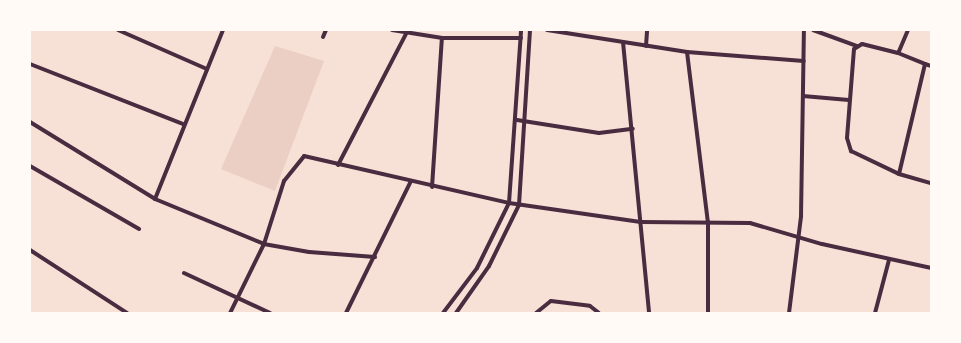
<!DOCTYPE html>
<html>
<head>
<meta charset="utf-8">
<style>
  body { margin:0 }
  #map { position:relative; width:961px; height:343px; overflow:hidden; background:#f7e1d7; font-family:"PT Sans",sans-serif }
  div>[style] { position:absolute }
  .green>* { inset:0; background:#ebcfc5 }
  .minor>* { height:4px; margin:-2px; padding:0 2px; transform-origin:2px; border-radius:2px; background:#4a2c40 }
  span { translate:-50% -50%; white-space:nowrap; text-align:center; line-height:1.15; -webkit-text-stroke:4px #fffaf5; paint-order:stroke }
  .frame { position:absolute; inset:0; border:31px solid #fffaf5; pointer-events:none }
</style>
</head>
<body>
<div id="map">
  <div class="green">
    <div style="clip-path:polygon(275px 46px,324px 61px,275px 191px,221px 169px)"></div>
  </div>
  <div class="minor">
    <div style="left:118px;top:30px;width:97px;rotate:23.7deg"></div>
    <div style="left:392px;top:30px;width:51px;rotate:9.1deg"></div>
    <div style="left:547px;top:30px;width:142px;rotate:8.9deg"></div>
    <div style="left:687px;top:52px;width:117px;rotate:4.4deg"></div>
    <div style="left:813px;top:30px;width:47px;rotate:20deg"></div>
    <div style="left:908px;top:30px;width:25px;rotate:113deg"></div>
    <div style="left:898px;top:53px;width:29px;rotate:22deg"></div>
    <div style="left:925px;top:64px;width:113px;rotate:103.3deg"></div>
    <div style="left:899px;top:174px;width:33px;rotate:16deg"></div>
    <div style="left:323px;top:37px;width:8px;rotate:-67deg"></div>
    <div style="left:623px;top:42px;width:272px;rotate:84.5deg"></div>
    <div style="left:646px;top:46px;width:16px;rotate:-86deg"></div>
    <div style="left:687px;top:52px;width:171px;rotate:83deg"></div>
    <div style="left:708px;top:222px;width:91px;rotate:90deg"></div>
    <div style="left:898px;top:53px;width:37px;rotate:-166deg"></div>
    <div style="left:862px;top:44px;width:9px;rotate:148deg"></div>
    <div style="left:854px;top:49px;width:89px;rotate:94.5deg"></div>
    <div style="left:847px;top:138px;width:14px;rotate:73deg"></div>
    <div style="left:851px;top:151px;width:53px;rotate:25.6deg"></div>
    <div style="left:30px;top:64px;width:164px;rotate:21.4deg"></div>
    <div style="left:925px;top:64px;width:6px;rotate:18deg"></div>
    <div style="left:803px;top:96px;width:46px;rotate:5deg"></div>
    <div style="left:517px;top:120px;width:83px;rotate:9deg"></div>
    <div style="left:599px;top:133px;width:34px;rotate:-7deg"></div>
    <div style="left:30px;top:122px;width:147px;rotate:31.6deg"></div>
    <div style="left:155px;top:199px;width:118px;rotate:22.4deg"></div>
    <div style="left:264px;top:244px;width:77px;rotate:116.2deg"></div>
    <div style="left:338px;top:165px;width:152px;rotate:-62.6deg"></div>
    <div style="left:30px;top:166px;width:126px;rotate:30deg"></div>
    <div style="left:432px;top:187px;width:149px;rotate:-86.2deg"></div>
    <div style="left:442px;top:38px;width:79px"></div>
    <div style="left:155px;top:199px;width:182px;rotate:-68.1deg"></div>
    <div style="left:30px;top:250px;width:116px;rotate:33deg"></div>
    <div style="left:375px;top:257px;width:66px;rotate:-175.7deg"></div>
    <div style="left:309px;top:252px;width:46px;rotate:-169.9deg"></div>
    <div style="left:264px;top:244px;width:66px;rotate:-72.4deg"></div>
    <div style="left:284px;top:181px;width:32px;rotate:-51deg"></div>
    <div style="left:304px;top:156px;width:210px;rotate:12.9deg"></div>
    <div style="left:509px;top:203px;width:133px;rotate:8.2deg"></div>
    <div style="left:641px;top:222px;width:109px;rotate:0.5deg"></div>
    <div style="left:750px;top:223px;width:75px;rotate:16.3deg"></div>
    <div style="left:822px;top:244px;width:112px;rotate:12.4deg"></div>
    <div style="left:184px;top:273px;width:95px;rotate:24.9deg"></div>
    <div style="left:346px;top:313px;width:147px;rotate:-63.8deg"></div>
    <div style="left:443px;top:313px;width:56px;rotate:-52.9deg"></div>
    <div style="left:477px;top:268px;width:72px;rotate:-63.8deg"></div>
    <div style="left:509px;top:203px;width:173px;rotate:-86deg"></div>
    <div style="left:456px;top:313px;width:57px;rotate:-54.9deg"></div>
    <div style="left:489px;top:266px;width:68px;rotate:-63.8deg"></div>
    <div style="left:519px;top:205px;width:175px;rotate:-86.4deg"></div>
    <div style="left:536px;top:313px;width:19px;rotate:-39deg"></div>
    <div style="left:551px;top:301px;width:39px;rotate:7deg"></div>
    <div style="left:590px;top:306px;width:11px;rotate:38deg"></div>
    <div style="left:789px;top:313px;width:98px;rotate:-82.9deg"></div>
    <div style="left:801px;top:216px;width:186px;rotate:-89.1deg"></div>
    <div style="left:875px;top:313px;width:55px;rotate:-75.2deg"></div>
  </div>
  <div class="frame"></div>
</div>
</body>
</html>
